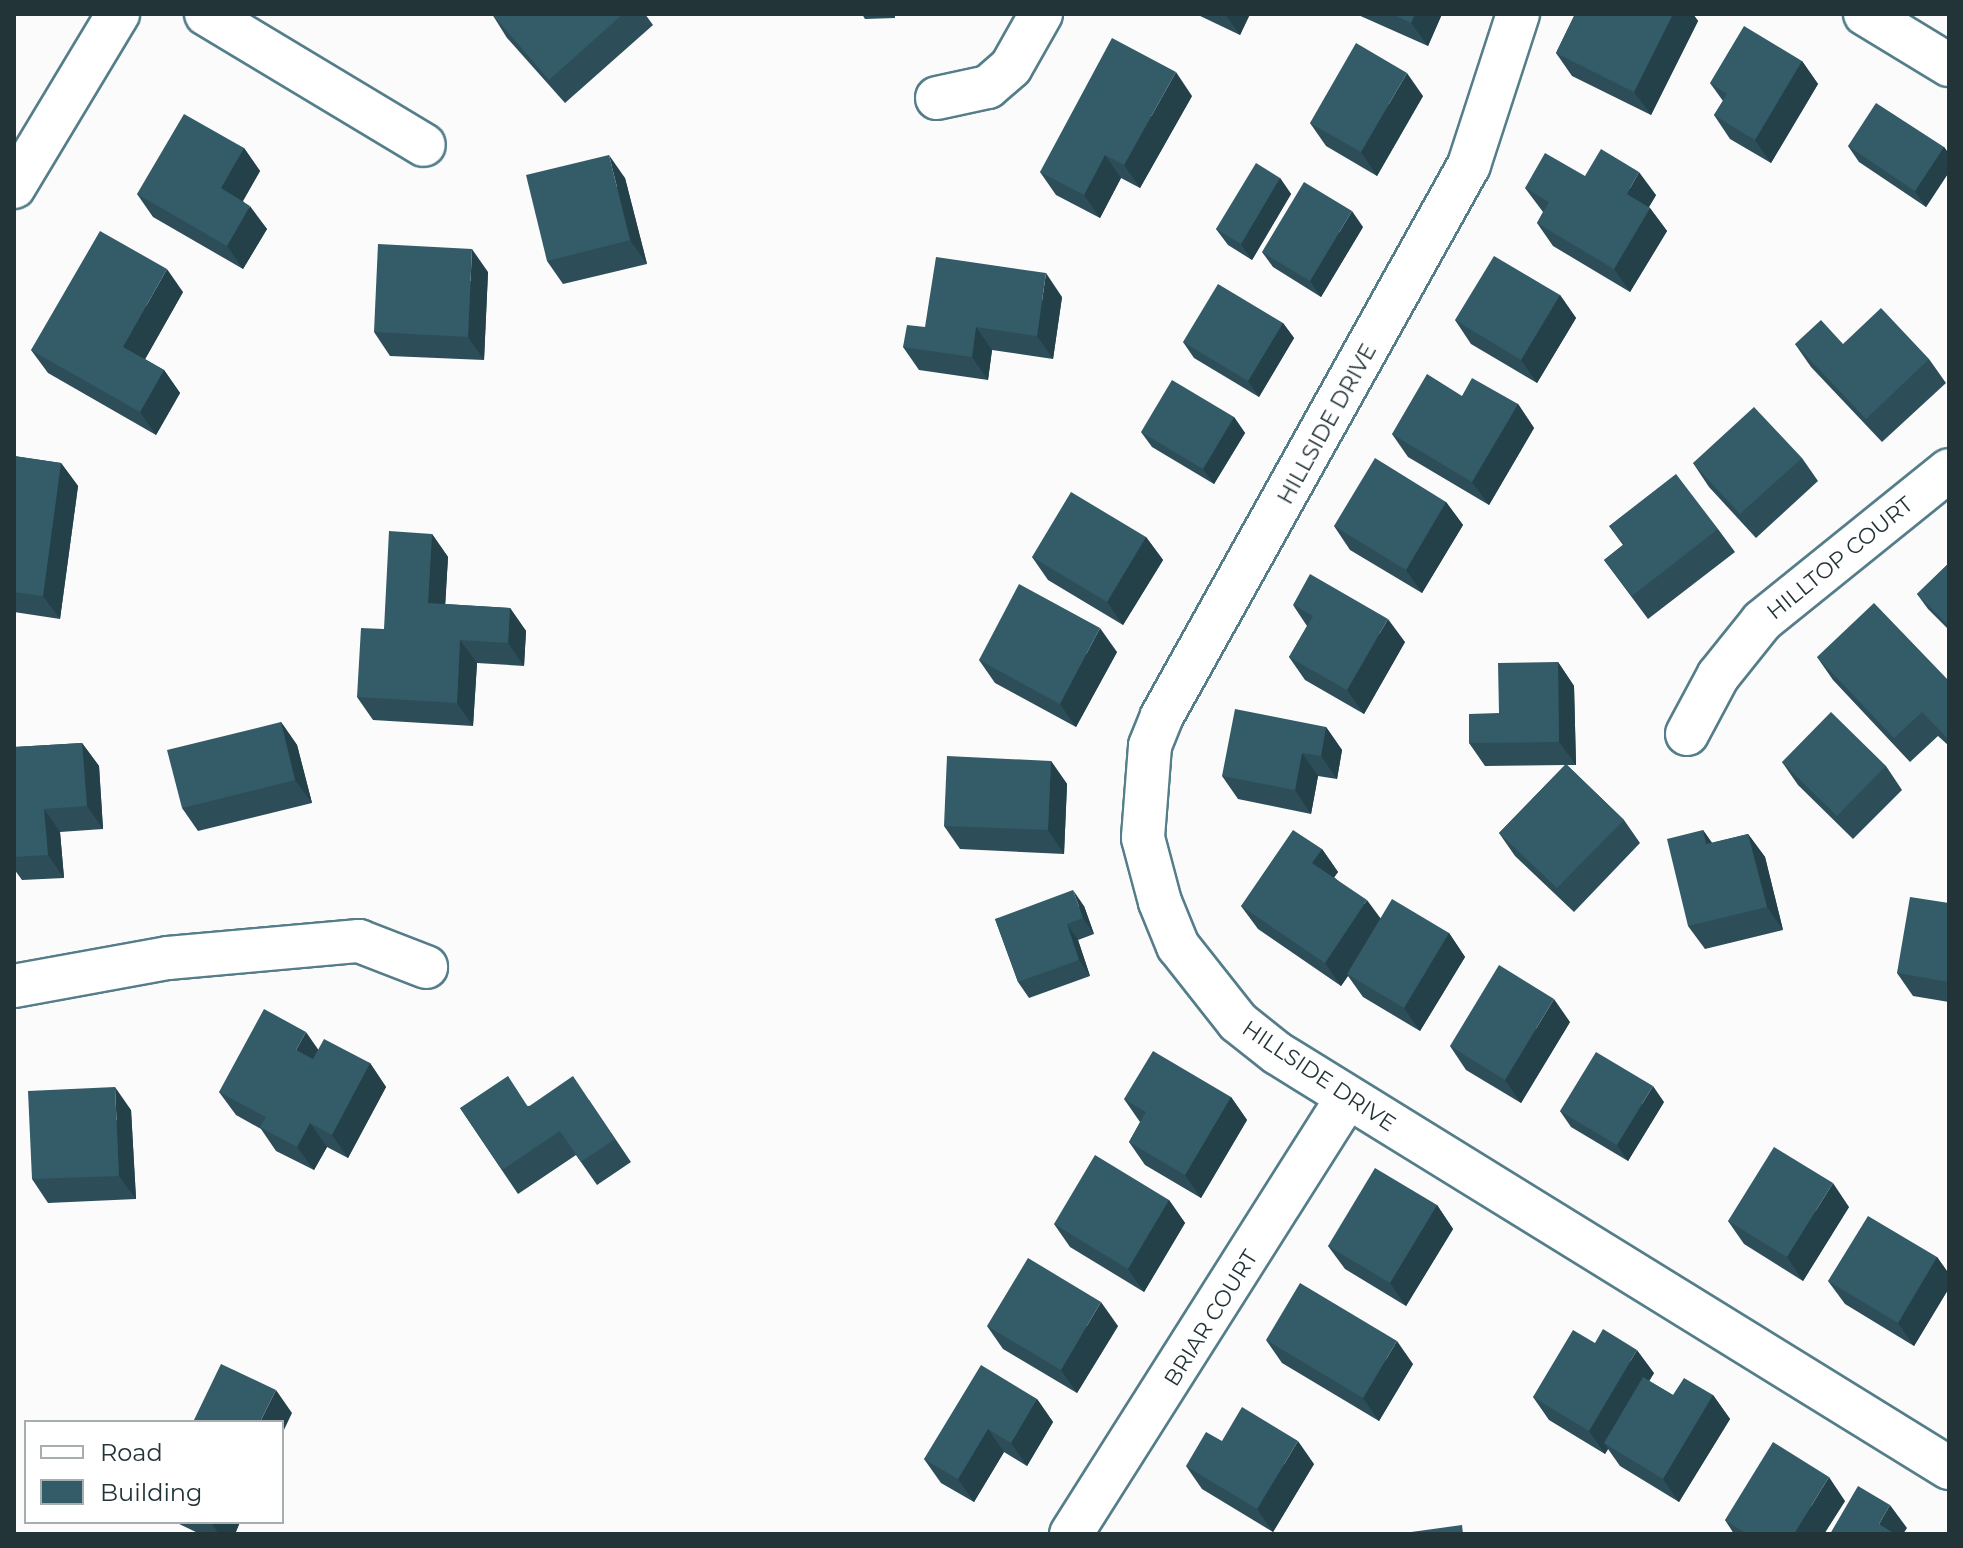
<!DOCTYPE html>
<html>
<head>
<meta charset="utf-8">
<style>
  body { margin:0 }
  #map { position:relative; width:1963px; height:1548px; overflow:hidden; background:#fbfbfb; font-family:Montserrat,sans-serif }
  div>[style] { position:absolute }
  .roads { filter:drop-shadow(2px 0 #557d8a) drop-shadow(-2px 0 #557d8a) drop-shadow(0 2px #557d8a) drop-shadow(0 -2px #557d8a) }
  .street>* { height:42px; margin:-21px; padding:0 21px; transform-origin:21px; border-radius:21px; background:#fff }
  .wall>* { inset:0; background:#2d4e59 }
  .shaded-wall>* { inset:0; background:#244049 }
  .building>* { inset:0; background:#345b68 }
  span { translate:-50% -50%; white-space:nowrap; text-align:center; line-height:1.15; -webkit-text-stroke:8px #fff; paint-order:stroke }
  .street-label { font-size:22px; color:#233439 }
  .frame { position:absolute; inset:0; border:16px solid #233439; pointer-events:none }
  .legend { position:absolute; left:24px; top:1420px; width:260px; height:104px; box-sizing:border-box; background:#fff; border:2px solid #a7aeb0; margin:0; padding:10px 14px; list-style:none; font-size:24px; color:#233439 }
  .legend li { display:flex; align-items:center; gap:16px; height:40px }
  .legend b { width:40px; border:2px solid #a7aeb0 }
</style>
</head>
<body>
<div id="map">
  <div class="roads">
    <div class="street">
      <div style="left:206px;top:14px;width:254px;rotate:31deg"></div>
      <div style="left:1518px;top:14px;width:159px;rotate:108deg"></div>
      <div style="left:1469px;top:165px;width:631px;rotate:119.13deg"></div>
      <div style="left:1162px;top:716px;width:32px;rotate:112deg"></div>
      <div style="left:1150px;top:746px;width:92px;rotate:94.4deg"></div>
      <div style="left:1143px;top:838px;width:66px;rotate:75.1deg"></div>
      <div style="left:1160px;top:902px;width:48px;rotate:67.8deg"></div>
      <div style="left:1178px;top:946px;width:97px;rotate:51.7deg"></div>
      <div style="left:1238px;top:1022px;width:50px;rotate:38.5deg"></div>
      <div style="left:1277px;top:1053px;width:790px;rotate:31.7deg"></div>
      <div style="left:1865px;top:14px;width:98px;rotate:31.3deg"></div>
      <div style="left:937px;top:98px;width:52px;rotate:-12.2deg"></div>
      <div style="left:988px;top:87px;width:30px;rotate:-41deg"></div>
      <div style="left:1011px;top:67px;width:61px;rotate:-60.5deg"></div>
      <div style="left:14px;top:187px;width:202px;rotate:-59deg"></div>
      <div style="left:1687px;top:734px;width:66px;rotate:-61.9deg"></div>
      <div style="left:1718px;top:676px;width:70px;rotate:-51.3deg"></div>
      <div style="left:1762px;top:621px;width:240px;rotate:-38.9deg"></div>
      <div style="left:14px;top:986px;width:157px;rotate:-10.3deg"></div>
      <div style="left:168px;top:958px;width:192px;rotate:-5.1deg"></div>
      <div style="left:359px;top:941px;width:72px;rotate:21.2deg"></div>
      <div style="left:1071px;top:1534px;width:516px;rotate:-57.67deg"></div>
    </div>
  </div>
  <div class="wall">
    <div style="clip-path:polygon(492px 14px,645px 14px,653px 25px,565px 103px,507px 38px)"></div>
    <div style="clip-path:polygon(862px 14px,895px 14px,895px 18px,865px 19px)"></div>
    <div style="clip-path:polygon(1196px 14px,1250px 14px,1240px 35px)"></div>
    <div style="clip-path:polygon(1356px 14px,1442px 14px,1428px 46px)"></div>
    <div style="clip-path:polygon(1575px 14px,1693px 14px,1698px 21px,1651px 115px,1572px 76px,1556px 53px)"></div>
    <div style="clip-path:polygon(1802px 61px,1818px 84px,1771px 163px,1730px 139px,1714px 115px,1723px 101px,1710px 83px)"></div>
    <div style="clip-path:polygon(1192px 96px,1140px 188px,1121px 178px,1100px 218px,1056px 195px,1040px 172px)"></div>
    <div style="clip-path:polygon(1423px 96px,1377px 176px,1326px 146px,1310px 123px)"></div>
    <div style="clip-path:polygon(1848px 146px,1944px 147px,1949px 154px,1949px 172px,1926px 207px,1859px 162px)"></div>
    <div style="clip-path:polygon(244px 148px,260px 171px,243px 201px,267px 229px,243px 269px,153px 217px,137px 194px)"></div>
    <div style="clip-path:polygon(1585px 176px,1656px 195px,1649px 207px,1667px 231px,1630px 292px,1553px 246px,1537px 223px,1543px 212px,1525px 188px)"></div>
    <div style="clip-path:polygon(625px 178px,647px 264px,563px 284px,547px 261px)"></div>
    <div style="clip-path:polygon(1280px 178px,1291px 194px,1252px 260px,1228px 245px,1216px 229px)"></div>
    <div style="clip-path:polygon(1363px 227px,1321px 297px,1273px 267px,1262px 252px)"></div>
    <div style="clip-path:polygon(488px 272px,484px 360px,390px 356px,374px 332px)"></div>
    <div style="clip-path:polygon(183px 292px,145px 359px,164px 370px,180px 393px,156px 435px,48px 373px,31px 350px)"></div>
    <div style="clip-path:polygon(1560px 295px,1576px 318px,1537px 383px,1471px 344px,1455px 320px)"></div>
    <div style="clip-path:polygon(1062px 297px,1053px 359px,992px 350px,988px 380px,919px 370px,903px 347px,925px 327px)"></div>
    <div style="clip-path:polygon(1283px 323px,1294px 338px,1259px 397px,1194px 358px,1183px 342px)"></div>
    <div style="clip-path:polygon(1795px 344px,1843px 344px,1929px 359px,1946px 383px,1882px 442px,1811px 367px)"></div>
    <div style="clip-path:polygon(1462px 396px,1518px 404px,1534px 428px,1489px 505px,1408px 457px,1392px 434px)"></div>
    <div style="clip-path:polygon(1234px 417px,1245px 433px,1214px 484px,1152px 447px,1141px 432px)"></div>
    <div style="clip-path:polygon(14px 456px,61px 463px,78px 486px,60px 619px,14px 612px)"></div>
    <div style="clip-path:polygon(1802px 458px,1818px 481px,1756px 538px,1709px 487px,1693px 463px)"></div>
    <div style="clip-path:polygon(1446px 502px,1463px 525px,1422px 593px,1350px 550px,1334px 526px)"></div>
    <div style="clip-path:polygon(1609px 526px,1718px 529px,1735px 552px,1648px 619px,1604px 560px,1623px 545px)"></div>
    <div style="clip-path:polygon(432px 534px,448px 557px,445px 604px,510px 608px,526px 631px,524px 666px,477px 663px,473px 726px,373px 720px,357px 697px,384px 629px)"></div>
    <div style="clip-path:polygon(1146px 537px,1163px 560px,1123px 625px,1048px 580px,1032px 557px)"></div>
    <div style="clip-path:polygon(1949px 563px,1949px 630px,1928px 609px,1917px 594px)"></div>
    <div style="clip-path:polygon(1293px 605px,1405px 642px,1364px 714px,1305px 680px,1289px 657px,1307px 626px)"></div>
    <div style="clip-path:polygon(1117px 652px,1076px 727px,995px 683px,979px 660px)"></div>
    <div style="clip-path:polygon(1817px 657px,1949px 681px,1949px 746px,1938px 736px,1910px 762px,1833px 680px)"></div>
    <div style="clip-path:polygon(1558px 662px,1574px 686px,1576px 765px,1567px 765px,1624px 820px,1640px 843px,1574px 912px,1515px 856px,1499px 833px,1565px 765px,1485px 766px,1469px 743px,1499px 713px)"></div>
    <div style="clip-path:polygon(281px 722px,297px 745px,312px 803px,198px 831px,182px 808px)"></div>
    <div style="clip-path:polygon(1326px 727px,1342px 750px,1337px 779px,1318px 776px,1311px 814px,1238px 799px,1222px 776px)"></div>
    <div style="clip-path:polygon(82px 743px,99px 766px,103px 829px,60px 832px,64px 878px,22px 880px,14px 869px,14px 747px)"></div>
    <div style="clip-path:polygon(1051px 761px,1067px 784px,1064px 854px,960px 849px,944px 826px)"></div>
    <div style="clip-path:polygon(1782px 762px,1886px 766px,1902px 790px,1853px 839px,1798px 785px)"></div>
    <div style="clip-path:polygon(1703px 830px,1712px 843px,1748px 834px,1765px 857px,1783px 930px,1705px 949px,1688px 926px)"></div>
    <div style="clip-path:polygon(1322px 849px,1338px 872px,1334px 877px,1380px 918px,1449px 933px,1465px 957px,1420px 1031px,1363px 997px,1348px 976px,1341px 986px,1258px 929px,1241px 906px)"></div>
    <div style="clip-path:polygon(1949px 903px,1949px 1002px,1913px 996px,1897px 973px)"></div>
    <div style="clip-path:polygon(1084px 906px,1094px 934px,1078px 940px,1090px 976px,1029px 998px,1018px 982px,995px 919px)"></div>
    <div style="clip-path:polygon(1570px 1022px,1521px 1103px,1466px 1070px,1450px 1046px)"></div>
    <div style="clip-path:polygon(319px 1050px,370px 1063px,386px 1087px,348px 1158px,327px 1147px,314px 1170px,276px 1151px,261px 1129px,236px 1115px,219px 1092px)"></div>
    <div style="clip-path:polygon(1231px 1097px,1247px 1120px,1201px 1198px,1145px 1165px,1129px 1142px,1140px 1122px,1124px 1099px)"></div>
    <div style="clip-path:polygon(589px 1100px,631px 1162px,597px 1185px,576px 1155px,518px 1194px,460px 1108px,529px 1106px)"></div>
    <div style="clip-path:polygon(1664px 1102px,1628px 1161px,1571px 1127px,1560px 1111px)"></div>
    <div style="clip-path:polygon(131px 1110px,136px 1199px,48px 1203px,32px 1179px)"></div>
    <div style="clip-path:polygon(1169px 1200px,1185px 1223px,1144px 1292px,1070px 1247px,1054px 1224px)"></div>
    <div style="clip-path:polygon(1437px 1205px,1453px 1229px,1406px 1306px,1345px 1269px,1328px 1246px)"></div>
    <div style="clip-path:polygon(1849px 1207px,1803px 1281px,1744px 1244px,1728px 1221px)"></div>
    <div style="clip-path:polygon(1937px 1257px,1949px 1274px,1949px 1288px,1914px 1346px,1845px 1304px,1828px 1281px)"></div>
    <div style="clip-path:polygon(987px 1326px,1118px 1326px,1077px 1393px,1003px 1349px)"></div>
    <div style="clip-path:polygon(1266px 1340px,1413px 1364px,1379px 1421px,1282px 1363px)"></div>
    <div style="clip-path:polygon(1595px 1343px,1654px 1373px,1649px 1381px,1673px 1395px,1713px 1395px,1730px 1419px,1679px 1502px,1620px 1466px,1608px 1449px,1605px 1454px,1549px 1420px,1533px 1397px)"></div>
    <div style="clip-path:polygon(1037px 1399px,1053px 1422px,1027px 1466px,1004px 1452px,974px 1502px,941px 1483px,924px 1459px)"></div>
    <div style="clip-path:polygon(1314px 1464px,1273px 1532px,1202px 1489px,1186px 1466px)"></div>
    <div style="clip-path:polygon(1845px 1501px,1824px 1534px,1734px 1534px,1725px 1520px)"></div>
    <div style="clip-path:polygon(175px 1522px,240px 1522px,235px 1534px,200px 1534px)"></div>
  </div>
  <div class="shaded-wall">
    <div style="clip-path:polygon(1225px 14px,1250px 14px,1240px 35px)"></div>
    <div style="clip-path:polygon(1415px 14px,1442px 14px,1428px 46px,1411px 23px)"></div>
    <div style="clip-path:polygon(1673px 14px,1693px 14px,1698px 21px,1651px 115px,1634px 92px)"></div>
    <div style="clip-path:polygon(1802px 61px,1818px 84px,1771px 163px,1755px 140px)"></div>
    <div style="clip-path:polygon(1176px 72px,1192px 96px,1140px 188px,1124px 165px)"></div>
    <div style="clip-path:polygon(1407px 73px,1423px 96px,1377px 176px,1361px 152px)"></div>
    <div style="clip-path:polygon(1944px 147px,1949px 154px,1949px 172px,1926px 207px,1915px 191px)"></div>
    <div style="clip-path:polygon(244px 148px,260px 171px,237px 211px,221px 188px)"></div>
    <div style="clip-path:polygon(609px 155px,625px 178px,647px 264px,630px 240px)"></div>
    <div style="clip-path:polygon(1105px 155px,1121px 178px,1100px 218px,1084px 195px)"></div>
    <div style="clip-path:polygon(1639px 172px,1656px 195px,1643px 217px,1627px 194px)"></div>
    <div style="clip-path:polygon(1280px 178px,1291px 194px,1252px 260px,1241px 244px)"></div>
    <div style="clip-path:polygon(250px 206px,267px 229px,243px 269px,227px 246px)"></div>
    <div style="clip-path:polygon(1650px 208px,1667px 231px,1630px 292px,1614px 269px)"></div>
    <div style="clip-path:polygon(1352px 211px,1363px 227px,1321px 297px,1310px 281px)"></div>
    <div style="clip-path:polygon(472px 249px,488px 272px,484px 360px,468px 337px)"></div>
    <div style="clip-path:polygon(167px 269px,183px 292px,139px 370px,123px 347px)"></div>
    <div style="clip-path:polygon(1046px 273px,1062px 297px,1053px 359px,1037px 336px)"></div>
    <div style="clip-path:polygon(1560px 295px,1576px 318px,1537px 383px,1521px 360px)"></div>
    <div style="clip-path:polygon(1283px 323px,1294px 338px,1259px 397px,1248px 381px)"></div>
    <div style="clip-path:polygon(976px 327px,992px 350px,988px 380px,972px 357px)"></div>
    <div style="clip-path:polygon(164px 370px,180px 393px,156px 435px,140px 412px)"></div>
    <div style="clip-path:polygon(1518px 404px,1534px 428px,1489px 505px,1472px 482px)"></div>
    <div style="clip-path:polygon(1234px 417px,1245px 433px,1214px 484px,1203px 469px)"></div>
    <div style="clip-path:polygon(61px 463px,78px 486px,60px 619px,43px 596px)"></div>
    <div style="clip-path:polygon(1446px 502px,1463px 525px,1422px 593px,1406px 570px)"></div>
    <div style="clip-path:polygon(432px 534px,448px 557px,444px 627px,428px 603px)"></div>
    <div style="clip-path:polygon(1146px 537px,1163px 560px,1123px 625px,1107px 602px)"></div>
    <div style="clip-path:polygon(510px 608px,526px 631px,524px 666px,508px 643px)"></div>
    <div style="clip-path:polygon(1388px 619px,1405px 642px,1364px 714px,1347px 690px)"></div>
    <div style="clip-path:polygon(1100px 628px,1117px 652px,1076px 727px,1060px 704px)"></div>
    <div style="clip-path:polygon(460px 640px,477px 663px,473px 726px,457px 703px)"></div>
    <div style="clip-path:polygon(1558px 662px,1574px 686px,1576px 765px,1559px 742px)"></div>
    <div style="clip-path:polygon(281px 722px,297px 745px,312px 803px,295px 780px)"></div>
    <div style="clip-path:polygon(1326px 727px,1342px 750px,1337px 779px,1321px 756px)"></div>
    <div style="clip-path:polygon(82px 743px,99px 766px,103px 829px,87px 806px)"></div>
    <div style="clip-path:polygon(1302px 753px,1318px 776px,1311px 814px,1295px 790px)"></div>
    <div style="clip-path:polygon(1051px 761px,1067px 784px,1064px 854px,1048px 830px)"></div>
    <div style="clip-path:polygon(44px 809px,60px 832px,64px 878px,48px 855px)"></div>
    <div style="clip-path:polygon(1703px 830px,1719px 853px,1706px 844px)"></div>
    <div style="clip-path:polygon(1748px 834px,1765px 857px,1783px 930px,1767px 907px)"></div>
    <div style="clip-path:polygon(1322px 849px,1338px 872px,1328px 886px,1312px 863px)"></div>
    <div style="clip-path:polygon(1073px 890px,1084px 906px,1094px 934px,1083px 918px)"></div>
    <div style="clip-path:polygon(1367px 900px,1384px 923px,1341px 986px,1325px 963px)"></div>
    <div style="clip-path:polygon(1067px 924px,1078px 940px,1090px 976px,1079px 960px)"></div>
    <div style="clip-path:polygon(1449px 933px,1465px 957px,1420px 1031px,1404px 1008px)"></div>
    <div style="clip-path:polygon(1554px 999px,1570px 1022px,1521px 1103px,1505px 1080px)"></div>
    <div style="clip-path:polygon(306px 1032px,322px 1055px,312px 1073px,296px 1050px)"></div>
    <div style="clip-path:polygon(370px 1063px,386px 1087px,348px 1158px,332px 1135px)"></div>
    <div style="clip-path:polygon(1653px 1086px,1664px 1102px,1628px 1161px,1617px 1145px)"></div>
    <div style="clip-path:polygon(115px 1087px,131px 1110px,136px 1199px,119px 1176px)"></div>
    <div style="clip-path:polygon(1231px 1097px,1247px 1120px,1201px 1198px,1185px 1175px)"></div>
    <div style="clip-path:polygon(310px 1123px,327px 1147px,314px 1170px,297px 1147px)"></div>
    <div style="clip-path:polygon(1833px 1183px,1849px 1207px,1803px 1281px,1787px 1257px)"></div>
    <div style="clip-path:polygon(1169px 1200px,1185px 1223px,1144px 1292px,1128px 1269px)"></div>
    <div style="clip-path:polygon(1437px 1205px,1453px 1229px,1406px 1306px,1390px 1283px)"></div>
    <div style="clip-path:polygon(1937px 1257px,1949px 1274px,1949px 1288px,1914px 1346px,1898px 1323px)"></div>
    <div style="clip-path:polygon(1101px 1302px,1118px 1326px,1077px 1393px,1061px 1370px)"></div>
    <div style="clip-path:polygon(1397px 1341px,1413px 1364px,1379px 1421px,1363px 1398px)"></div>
    <div style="clip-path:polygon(1637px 1350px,1654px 1373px,1610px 1447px,1604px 1443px,1608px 1449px,1605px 1454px,1589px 1431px)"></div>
    <div style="clip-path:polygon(276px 1390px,292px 1413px,282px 1434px,282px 1422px,260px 1422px)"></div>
    <div style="clip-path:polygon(1713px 1395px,1730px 1419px,1679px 1502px,1663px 1479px)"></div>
    <div style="clip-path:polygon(1037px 1399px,1053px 1422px,1027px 1466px,1011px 1443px)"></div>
    <div style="clip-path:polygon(988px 1429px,1004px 1452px,974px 1502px,958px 1479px)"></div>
    <div style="clip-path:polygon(1298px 1441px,1314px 1464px,1273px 1532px,1257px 1509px)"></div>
    <div style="clip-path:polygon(1829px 1477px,1845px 1501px,1824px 1534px,1794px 1534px)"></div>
    <div style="clip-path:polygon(1890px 1505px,1907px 1528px,1903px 1534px,1885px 1534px,1879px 1524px)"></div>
    <div style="clip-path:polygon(213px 1522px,240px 1522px,235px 1534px,219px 1534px,212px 1524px)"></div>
  </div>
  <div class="building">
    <div style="clip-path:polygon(492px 14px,623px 14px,549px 80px)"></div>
    <div style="clip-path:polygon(1392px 14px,1415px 14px,1411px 23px)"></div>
    <div style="clip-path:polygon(1575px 14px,1673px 14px,1634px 92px,1556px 53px)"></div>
    <div style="clip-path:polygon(1744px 26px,1802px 61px,1755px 140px,1714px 115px,1727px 94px,1710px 83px)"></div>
    <div style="clip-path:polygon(1112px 38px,1176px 72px,1124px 165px,1105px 155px,1084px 195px,1040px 172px)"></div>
    <div style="clip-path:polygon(1356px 43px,1407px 73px,1361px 152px,1310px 123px)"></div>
    <div style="clip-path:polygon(1876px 103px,1944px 147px,1915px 191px,1848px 146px)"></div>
    <div style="clip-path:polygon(184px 114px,244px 148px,221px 188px,250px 206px,227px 246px,137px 194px)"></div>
    <div style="clip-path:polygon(1601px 149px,1639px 172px,1627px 194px,1650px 208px,1614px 269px,1537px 223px,1549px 202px,1525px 188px,1545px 153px,1585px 176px)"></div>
    <div style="clip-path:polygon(609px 155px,630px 240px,547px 261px,526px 175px)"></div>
    <div style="clip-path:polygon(1256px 163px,1280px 178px,1241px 244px,1216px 229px)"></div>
    <div style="clip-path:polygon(1304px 182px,1352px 211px,1310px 281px,1262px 252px)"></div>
    <div style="clip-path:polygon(100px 231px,167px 269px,123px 347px,164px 370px,140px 412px,31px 350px)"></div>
    <div style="clip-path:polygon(378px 244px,472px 249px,468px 337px,374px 332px)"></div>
    <div style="clip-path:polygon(1494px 256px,1560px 295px,1521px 360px,1455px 320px)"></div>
    <div style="clip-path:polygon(936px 257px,1046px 273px,1037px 336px,976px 327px,972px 357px,903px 347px,907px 325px,925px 327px)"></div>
    <div style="clip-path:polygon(1218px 284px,1283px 323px,1248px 381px,1183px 342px)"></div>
    <div style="clip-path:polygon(1881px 308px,1929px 359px,1866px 419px,1795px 344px,1821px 320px,1843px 344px)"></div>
    <div style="clip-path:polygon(1427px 374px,1462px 396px,1472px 378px,1518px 404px,1472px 482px,1392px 434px)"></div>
    <div style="clip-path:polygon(1172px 380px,1234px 417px,1203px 469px,1141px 432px)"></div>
    <div style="clip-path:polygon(1754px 407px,1802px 458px,1740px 514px,1693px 463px)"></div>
    <div style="clip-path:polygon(14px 456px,61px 463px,43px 596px,14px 592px)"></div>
    <div style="clip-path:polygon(1375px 458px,1446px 502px,1406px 570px,1334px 526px)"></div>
    <div style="clip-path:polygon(1676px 474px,1718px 529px,1632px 596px,1604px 560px,1624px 544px,1609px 526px)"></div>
    <div style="clip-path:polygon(1071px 492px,1146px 537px,1107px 602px,1032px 557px)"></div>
    <div style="clip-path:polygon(389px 531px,432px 534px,428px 603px,510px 608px,508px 643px,460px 640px,457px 703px,357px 697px,361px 628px,384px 629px)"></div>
    <div style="clip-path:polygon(1949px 563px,1949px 626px,1917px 594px)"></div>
    <div style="clip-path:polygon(1310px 574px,1388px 619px,1347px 690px,1289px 657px,1313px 616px,1293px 605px)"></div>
    <div style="clip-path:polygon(1019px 584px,1100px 628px,1060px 704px,979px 660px)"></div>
    <div style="clip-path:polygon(1874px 603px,1949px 681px,1949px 740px,1922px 712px,1894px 738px,1817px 657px)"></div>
    <div style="clip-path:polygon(1558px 662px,1559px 742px,1469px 743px,1469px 714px,1499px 713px,1498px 663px)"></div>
    <div style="clip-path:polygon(1235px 709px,1326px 727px,1321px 756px,1302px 753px,1295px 790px,1222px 776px)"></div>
    <div style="clip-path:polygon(1831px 712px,1886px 766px,1837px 816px,1782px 762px)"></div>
    <div style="clip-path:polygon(281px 722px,295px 780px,182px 808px,167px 750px)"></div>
    <div style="clip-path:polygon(82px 743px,87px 806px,44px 809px,48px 855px,14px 857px,14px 747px)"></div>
    <div style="clip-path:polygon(947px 756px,1051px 761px,1048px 830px,944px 826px)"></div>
    <div style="clip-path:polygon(1566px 764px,1624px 820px,1557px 888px,1499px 833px)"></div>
    <div style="clip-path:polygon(1293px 830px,1322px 849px,1312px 863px,1367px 900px,1325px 963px,1241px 906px)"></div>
    <div style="clip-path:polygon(1703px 830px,1706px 844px,1748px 834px,1767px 907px,1688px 926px,1667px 839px)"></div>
    <div style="clip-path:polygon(1073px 890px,1083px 918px,1067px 924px,1079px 960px,1018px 982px,995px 919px)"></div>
    <div style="clip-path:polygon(1910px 897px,1949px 903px,1949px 982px,1897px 973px)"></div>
    <div style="clip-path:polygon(1392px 899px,1449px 933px,1404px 1008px,1347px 974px)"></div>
    <div style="clip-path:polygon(1499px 965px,1554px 999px,1505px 1080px,1450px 1046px)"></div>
    <div style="clip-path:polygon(264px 1009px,306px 1032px,296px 1050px,313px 1059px,324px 1039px,370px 1063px,332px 1135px,310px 1123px,297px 1147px,260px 1127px,266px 1117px,219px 1092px)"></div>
    <div style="clip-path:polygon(1153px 1051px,1231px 1097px,1185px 1175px,1129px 1142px,1146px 1112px,1124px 1099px)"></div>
    <div style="clip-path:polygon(1596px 1052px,1653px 1086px,1617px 1145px,1560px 1111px)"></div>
    <div style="clip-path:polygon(508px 1076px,528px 1107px,573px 1076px,615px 1139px,581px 1162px,560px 1131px,502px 1170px,460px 1108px)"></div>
    <div style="clip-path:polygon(115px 1087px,119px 1176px,32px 1179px,28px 1091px)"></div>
    <div style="clip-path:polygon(1774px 1147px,1833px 1183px,1787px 1257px,1728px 1221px)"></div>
    <div style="clip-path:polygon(1095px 1155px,1169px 1200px,1128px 1269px,1054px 1224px)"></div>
    <div style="clip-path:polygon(1375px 1168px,1437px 1205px,1390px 1283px,1328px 1246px)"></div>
    <div style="clip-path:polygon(1868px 1216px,1937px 1257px,1898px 1323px,1828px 1281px)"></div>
    <div style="clip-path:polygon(1028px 1258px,1101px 1302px,1061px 1370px,987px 1326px)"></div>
    <div style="clip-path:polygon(1300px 1283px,1397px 1341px,1363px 1398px,1266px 1340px)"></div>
    <div style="clip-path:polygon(1603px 1329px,1637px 1350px,1589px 1431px,1533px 1397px,1573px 1330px,1595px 1343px)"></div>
    <div style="clip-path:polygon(221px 1364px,276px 1390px,260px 1422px,193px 1422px)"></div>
    <div style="clip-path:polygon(981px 1365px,1037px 1399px,1011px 1443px,988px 1429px,958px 1479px,924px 1459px)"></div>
    <div style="clip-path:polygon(1643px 1377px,1673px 1395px,1684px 1378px,1713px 1395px,1663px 1479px,1604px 1443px)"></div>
    <div style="clip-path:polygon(1242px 1407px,1298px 1441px,1257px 1509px,1186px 1466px,1206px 1432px,1222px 1441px)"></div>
    <div style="clip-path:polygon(1773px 1442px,1829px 1477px,1794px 1534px,1747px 1534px,1725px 1520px)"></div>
    <div style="clip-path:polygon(1858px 1486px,1890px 1505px,1879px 1524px,1895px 1534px,1830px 1534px)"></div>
    <div style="clip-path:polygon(1462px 1525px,1463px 1534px,1404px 1534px,1404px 1533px)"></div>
  </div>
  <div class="street-label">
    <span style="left:1327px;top:424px;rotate:-61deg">HILLSIDE DRIVE</span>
    <span style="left:1840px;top:558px;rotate:-39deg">HILLTOP COURT</span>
    <span style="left:1319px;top:1076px;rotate:34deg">HILLSIDE DRIVE</span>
    <span style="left:1211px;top:1318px;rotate:-58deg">BRIAR COURT</span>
  </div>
  <div class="frame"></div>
  <ul class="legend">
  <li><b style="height:10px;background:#fff"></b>Road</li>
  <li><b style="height:22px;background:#345b68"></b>Building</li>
  </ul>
</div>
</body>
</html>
